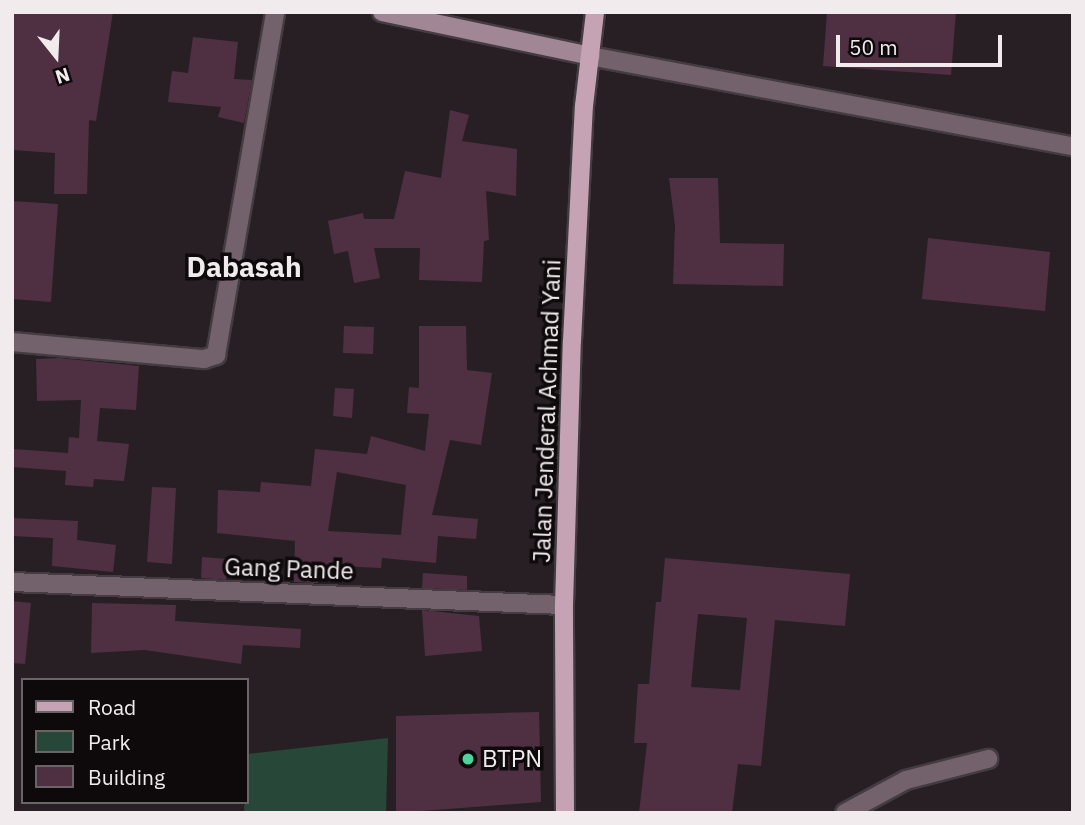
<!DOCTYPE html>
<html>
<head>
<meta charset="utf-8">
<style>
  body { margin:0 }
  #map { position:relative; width:1085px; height:825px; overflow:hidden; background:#281f24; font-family:"IBM Plex Sans",sans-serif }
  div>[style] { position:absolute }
  .green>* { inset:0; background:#274838 }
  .building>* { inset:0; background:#4f3042 }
  .roads { filter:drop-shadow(2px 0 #443c40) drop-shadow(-2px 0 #443c40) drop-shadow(0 2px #443c40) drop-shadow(0 -2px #443c40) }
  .minor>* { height:18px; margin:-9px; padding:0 9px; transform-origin:9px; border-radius:9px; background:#73626b }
  .tertiary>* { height:18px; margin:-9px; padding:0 9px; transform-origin:9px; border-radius:9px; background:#73626b }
  .secondary>* { height:18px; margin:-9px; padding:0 9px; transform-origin:9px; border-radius:9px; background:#a18795 }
  .primary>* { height:18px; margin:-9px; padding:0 9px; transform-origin:9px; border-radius:9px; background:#c5a3b5 }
  .dots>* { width:19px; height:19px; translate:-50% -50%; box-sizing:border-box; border:4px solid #0e0a0c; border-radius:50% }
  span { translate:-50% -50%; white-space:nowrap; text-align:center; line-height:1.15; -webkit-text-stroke:7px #0e0a0c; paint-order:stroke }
  .street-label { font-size:24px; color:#f1ebee }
  .poi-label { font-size:24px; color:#f1ebee }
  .left { translate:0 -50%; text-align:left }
  .quarter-label { font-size:28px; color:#f1ebee; font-weight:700 }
  .frame { position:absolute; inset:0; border:14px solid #f1ebee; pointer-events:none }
  .legend { position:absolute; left:21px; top:678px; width:228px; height:126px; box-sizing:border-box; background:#0e0a0c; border:2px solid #696466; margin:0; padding:9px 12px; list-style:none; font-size:21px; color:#f1ebee }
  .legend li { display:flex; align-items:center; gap:14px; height:35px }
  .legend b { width:35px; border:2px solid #696466 }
  .north { position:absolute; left:21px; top:21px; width:70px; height:70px; -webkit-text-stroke:5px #0e0a0c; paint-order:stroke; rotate:162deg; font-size:19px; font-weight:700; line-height:28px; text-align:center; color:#f1ebee }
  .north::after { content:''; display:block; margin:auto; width:24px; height:32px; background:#f1ebee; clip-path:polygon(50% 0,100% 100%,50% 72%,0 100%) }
  .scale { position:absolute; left:836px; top:35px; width:166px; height:32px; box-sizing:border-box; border:4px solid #f1ebee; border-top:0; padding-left:9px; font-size:21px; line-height:24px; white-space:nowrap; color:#f1ebee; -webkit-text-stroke:5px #0e0a0c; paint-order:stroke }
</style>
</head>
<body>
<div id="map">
  <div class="green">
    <div style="clip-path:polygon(388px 738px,386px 813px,244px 813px,247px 754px)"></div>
  </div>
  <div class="building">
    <div style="clip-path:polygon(12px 12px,113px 12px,96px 121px,89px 120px,87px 194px,54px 194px,55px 153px,12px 150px)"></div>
    <div style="clip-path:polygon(827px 12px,956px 12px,951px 75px,823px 66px)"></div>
    <div style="clip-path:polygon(193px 37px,238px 42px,234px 79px,252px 80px,244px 123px,218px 117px,221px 107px,168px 102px,172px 71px,188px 73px)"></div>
    <div style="clip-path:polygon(450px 110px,469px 115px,462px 141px,517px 149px,516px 196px,486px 191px,489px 240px,484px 241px,482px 282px,419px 280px,420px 248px,374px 248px,380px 278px,354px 283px,348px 251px,334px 254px,328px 221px,363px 213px,364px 219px,394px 219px,405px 171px,441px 178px)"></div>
    <div style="clip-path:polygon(669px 178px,718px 178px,720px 243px,784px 244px,783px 286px,673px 284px,675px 226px)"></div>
    <div style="clip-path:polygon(12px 201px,58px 204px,51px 302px,12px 299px)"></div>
    <div style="clip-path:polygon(928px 238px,1050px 252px,1045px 311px,922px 299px)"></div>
    <div style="clip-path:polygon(344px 326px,374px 327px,373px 354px,343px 353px)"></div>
    <div style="clip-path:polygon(evenodd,419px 326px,466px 326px,467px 370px,492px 373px,481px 445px,450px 440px,432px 515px,478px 519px,476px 539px,438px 536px,436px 563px,382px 558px,381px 568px,318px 565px,318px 583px,314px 583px,294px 582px,295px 541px,217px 533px,218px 490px,260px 492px,261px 482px,311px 486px,315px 449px,367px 454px,371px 436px,425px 451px,429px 414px,407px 413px,409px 387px,419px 388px,419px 326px,337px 472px,406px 485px,401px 535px,328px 531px,337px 472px)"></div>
    <div style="clip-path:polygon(59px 358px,139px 366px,136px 410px,100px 408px,97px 441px,129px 444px,124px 481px,94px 479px,93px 487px,65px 485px,66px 471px,12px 467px,14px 449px,68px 453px,69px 437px,79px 438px,81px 400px,37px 401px,36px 359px)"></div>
    <div style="clip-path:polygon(335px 388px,354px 389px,352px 418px,333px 416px)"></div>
    <div style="clip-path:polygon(152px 487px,176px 488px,172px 564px,147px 562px)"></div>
    <div style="clip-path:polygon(12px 518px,78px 521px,77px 540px,116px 545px,113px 572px,52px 566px,53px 538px,12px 536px)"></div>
    <div style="clip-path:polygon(202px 557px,228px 559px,226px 580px,201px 578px)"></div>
    <div style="clip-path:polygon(evenodd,665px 558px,850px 574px,845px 626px,775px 620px,761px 766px,738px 764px,732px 813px,639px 813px,647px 743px,634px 743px,638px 684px,649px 684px,656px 602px,661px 602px,665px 558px,698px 614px,747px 618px,740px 690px,691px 687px,698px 614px)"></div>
    <div style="clip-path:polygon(423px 573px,467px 576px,467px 590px,422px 588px)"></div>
    <div style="clip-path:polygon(12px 601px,31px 603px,25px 664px,12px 663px)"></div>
    <div style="clip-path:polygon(92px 603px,176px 605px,175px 621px,301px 629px,300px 648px,243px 645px,241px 664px,145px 650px,91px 653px)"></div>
    <div style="clip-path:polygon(422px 610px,479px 616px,482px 651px,425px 656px)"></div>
    <div style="clip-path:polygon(539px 712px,541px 802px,396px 813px,396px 716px)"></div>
  </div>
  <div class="roads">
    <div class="minor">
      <div style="left:12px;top:342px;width:193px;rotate:5.1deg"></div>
      <div style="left:204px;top:359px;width:13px;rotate:-18deg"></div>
      <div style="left:216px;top:355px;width:348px;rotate:-80.2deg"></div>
      <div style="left:12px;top:582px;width:552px;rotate:2.39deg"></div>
      <div style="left:845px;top:813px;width:69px;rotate:-28.4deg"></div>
      <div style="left:906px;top:780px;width:85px;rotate:-14.4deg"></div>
    </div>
    <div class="tertiary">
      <div style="left:590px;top:56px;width:491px;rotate:10.6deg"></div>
    </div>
    <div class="secondary">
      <div style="left:382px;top:12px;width:213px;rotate:11.9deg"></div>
    </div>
    <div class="primary">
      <div style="left:565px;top:813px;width:208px;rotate:-90.3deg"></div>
      <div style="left:564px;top:605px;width:264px;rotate:-88.3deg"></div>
      <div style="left:572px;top:341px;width:235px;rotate:-87.1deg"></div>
      <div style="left:584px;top:106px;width:95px;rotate:-83.3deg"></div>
    </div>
  </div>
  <div class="dots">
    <div style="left:468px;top:759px;background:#4bd49b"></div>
  </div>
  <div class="street-label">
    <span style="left:547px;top:411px;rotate:-88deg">Jalan Jenderal Achmad Yani</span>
    <span style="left:289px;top:569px;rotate:2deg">Gang Pande</span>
  </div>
  <div class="poi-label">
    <span class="left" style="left:482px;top:759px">BTPN</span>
  </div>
  <div class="quarter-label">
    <span style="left:244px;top:267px">Dabasah</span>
  </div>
  <div class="frame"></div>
  <ul class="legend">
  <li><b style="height:9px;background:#c5a3b5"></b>Road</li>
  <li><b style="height:19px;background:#274838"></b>Park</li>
  <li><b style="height:19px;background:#4f3042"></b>Building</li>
  </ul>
  <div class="north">N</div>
  <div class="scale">50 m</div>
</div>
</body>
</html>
